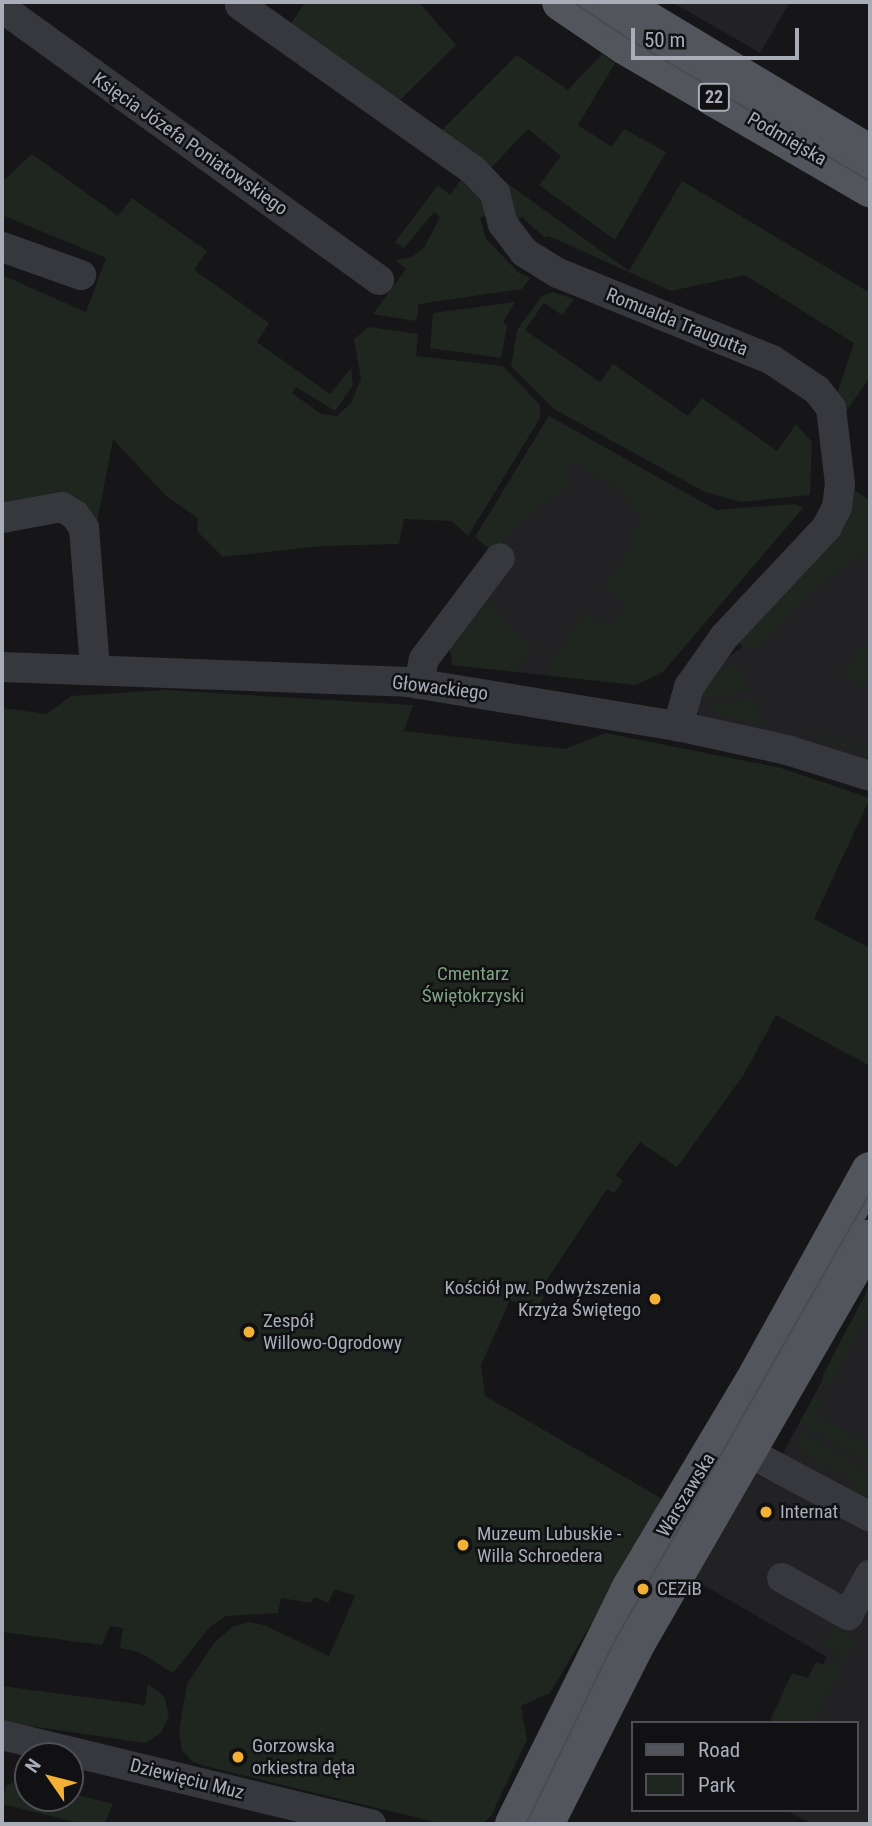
<!DOCTYPE html>
<html>
<head>
<meta charset="utf-8">
<style>
  body { margin:0 }
  #map { position:relative; width:872px; height:1826px; overflow:hidden; background:#161618; font-family:"Roboto Condensed",sans-serif }
  div>[style] { position:absolute }
  .built>* { inset:0; background:#222225 }
  .green>* { inset:0; background:#1e261f }
  .minor>* { height:30px; margin:-15px; padding:0 15px; transform-origin:15px; border-radius:15px; background:#37383d }
  .major>* { height:38px; margin:-19px; padding:0 19px; transform-origin:19px; border-radius:19px; background:#53555c }
  .tram>* { height:2px; margin:-1px; padding:0 1px; transform-origin:1px; border-radius:1px; background:#4a4c52 }
  .dots>* { width:19px; height:19px; translate:-50% -50%; box-sizing:border-box; border:4px solid #111113; border-radius:50% }
  span { translate:-50% -50%; white-space:nowrap; text-align:center; line-height:1.15; -webkit-text-stroke:5px #111113; paint-order:stroke }
  .shield-label span { padding:2px 5px; background:#111113; border:2px solid; border-radius:5px; -webkit-text-stroke-width:0 }
  .shield-label { font-size:18px; color:#a8adb8; font-weight:700 }
  .street-label { font-size:19px; color:#a8adb8 }
  .park-label { font-size:19px; color:#7fa381 }
  .poi-label { font-size:19px; color:#a8adb8 }
  .right { translate:-100% -50%; text-align:right }
  .left { translate:0 -50%; text-align:left }
  .frame { position:absolute; inset:0; border:4px solid #a8adb8; pointer-events:none }
  .legend { position:absolute; left:631px; top:1721px; width:228px; height:91px; box-sizing:border-box; background:#111113; border:2px solid #4d4f55; margin:0; padding:9px 12px; list-style:none; font-size:21px; color:#a8adb8 }
  .legend li { display:flex; align-items:center; gap:14px; height:35px }
  .legend b { width:35px; border:2px solid #4d4f55 }
  .north { position:absolute; left:14px; top:1742px; width:70px; height:70px; box-sizing:border-box; background:#111113; border:2px solid #4d4f55; border-radius:50%; rotate:305deg; font-size:19px; font-weight:700; line-height:28px; text-align:center; color:#a8adb8 }
  .north::after { content:''; display:block; margin:auto; width:24px; height:32px; background:#f2b134; clip-path:polygon(50% 0,100% 100%,50% 72%,0 100%) }
  .scale { position:absolute; left:631px; top:28px; width:168px; height:32px; box-sizing:border-box; border:4px solid #a8adb8; border-top:0; padding-left:9px; font-size:21px; line-height:24px; white-space:nowrap; color:#a8adb8; -webkit-text-stroke:5px #111113; paint-order:stroke }
</style>
</head>
<body>
<div id="map">
  <div class="built">
    <div style="clip-path:polygon(672px 2px,790px 2px,760px 53px)"></div>
    <div style="clip-path:polygon(549px 416px,716px 510px,729px 512px,663px 672px,636px 685px,452px 665px,450px 649px,512px 567px,475px 537px)"></div>
    <div style="clip-path:polygon(870px 528px,870px 760px,710px 724px,693px 709px,721px 662px,748px 643px)"></div>
    <div style="clip-path:polygon(870px 1292px,870px 1824px,812px 1824px,786px 1810px,856px 1810px,856px 1723px,793px 1723px,827px 1657px,695px 1580px,756px 1474px,768px 1481px)"></div>
  </div>
  <div class="green">
    <div style="clip-path:polygon(305px 2px,419px 2px,456px 45px,397px 103px,286px 32px)"></div>
    <div style="clip-path:polygon(602px 54px,615px 63px,578px 125px,612px 147px,624px 129px,666px 152px,615px 240px,539px 185px,561px 156px,528px 129px,489px 170px,629px 271px,682px 181px,870px 293px,870px 377px,840px 421px,836px 397px,854px 343px,745px 275px,671px 291px,549px 236px,545px 238px,522px 217px,509px 223px,437px 135px,517px 55px,568px 90px)"></div>
    <div style="clip-path:polygon(32px 154px,118px 216px,132px 198px,207px 251px,194px 270px,269px 323px,257px 342px,330px 394px,351px 368px,353px 385px,335px 411px,296px 387px,292px 393px,321px 414px,337px 416px,351px 403px,361px 379px,354px 339px,369px 327px,418px 334px,416px 356px,503px 366px,540px 405px,540px 418px,468px 536px,452px 521px,404px 519px,399px 544px,322px 546px,223px 557px,197px 531px,198px 518px,166px 496px,113px 439px,95px 533px,79px 514px,2px 509px,2px 275px,86px 312px,106px 258px,2px 215px,2px 182px)"></div>
    <div style="clip-path:polygon(464px 175px,491px 212px,480px 218px,486px 239px,519px 273px,530px 278px,522px 289px,419px 304px,416px 321px,373px 314px,406px 269px,395px 260px,412px 257px,424px 248px,440px 217px,434px 212px,404px 248px,395px 242px,438px 185px,450px 195px)"></div>
    <div style="clip-path:polygon(553px 292px,574px 299px,562px 315px,544px 303px,525px 330px,600px 382px,613px 364px,688px 416px,702px 398px,777px 451px,796px 424px,812px 442px,810px 495px,741px 502px,705px 492px,554px 409px,511px 366px,517px 330px,542px 296px)"></div>
    <div style="clip-path:polygon(515px 302px,503px 322px,507px 326px,501px 358px,430px 348px,433px 313px)"></div>
    <div style="clip-path:polygon(549px 416px,716px 510px,795px 504px,803px 508px,663px 672px,636px 685px,544px 675px,584px 613px,609px 627px,626px 604px,606px 590px,605px 584px,636px 540px,630px 537px,645px 516px,628px 507px,626px 493px,571px 461px,562px 474px,574px 481px,517px 524px,495px 553px,475px 537px)"></div>
    <div style="clip-path:polygon(849px 486px,870px 501px,870px 549px,816px 587px,761px 646px,744px 649px,735px 637px)"></div>
    <div style="clip-path:polygon(489px 597px,505px 624px,532px 646px,516px 672px,452px 665px,450px 649px)"></div>
    <div style="clip-path:polygon(863px 645px,870px 650px,870px 679px,863px 688px,842px 672px)"></div>
    <div style="clip-path:polygon(736px 663px,750px 691px,699px 698px,712px 673px)"></div>
    <div style="clip-path:polygon(165px 690px,413px 705px,404px 731px,565px 749px,606px 733px,781px 768px,870px 798px,814px 919px,870px 948px,870px 1066px,776px 1015px,743px 1076px,677px 1167px,640px 1142px,616px 1175px,623px 1181px,614px 1193px,607px 1189px,538px 1293px,544px 1296px,536px 1312px,510px 1300px,481px 1365px,485px 1396px,664px 1500px,550px 1693px,521px 1706px,527px 1740px,491px 1816px,483px 1823px,443px 1824px,205px 1766px,193px 1762px,182px 1750px,179px 1731px,187px 1684px,214px 1643px,232px 1627px,249px 1622px,264px 1625px,329px 1656px,355px 1596px,335px 1589px,328px 1603px,315px 1597px,311px 1603px,281px 1598px,278px 1613px,226px 1616px,210px 1627px,173px 1673px,139px 1652px,120px 1648px,123px 1628px,110px 1626px,102px 1645px,2px 1632px,2px 708px,47px 714px,71px 696px)"></div>
    <div style="clip-path:polygon(752px 698px,765px 726px,715px 714px,708px 706px)"></div>
    <div style="clip-path:polygon(815px 732px,870px 751px,870px 756px,813px 736px)"></div>
    <div style="clip-path:polygon(870px 1285px,870px 1312px,828px 1389px,822px 1380px,824px 1373px)"></div>
    <div style="clip-path:polygon(814px 1396px,824px 1397px,815px 1415px,870px 1445px,870px 1463px,800px 1423px)"></div>
    <div style="clip-path:polygon(801px 1431px,870px 1473px,867px 1506px,847px 1496px,855px 1481px,826px 1465px,817px 1480px,813px 1478px,821px 1462px,795px 1447px)"></div>
    <div style="clip-path:polygon(834px 1626px,856px 1640px,813px 1723px,769px 1723px,792px 1673px,808px 1678px,816px 1662px,831px 1667px,839px 1653px,824px 1646px)"></div>
    <div style="clip-path:polygon(148px 1684px,164px 1696px,169px 1715px,161px 1733px,145px 1743px,17px 1724px,2px 1726px,2px 1686px,145px 1705px)"></div>
    <div style="clip-path:polygon(17px 1780px,28px 1783px,28px 1798px,70px 1798px,70px 1793px,113px 1804px,104px 1824px,83px 1824px,2px 1804px,6px 1786px)"></div>
  </div>
  <div class="minor">
    <div style="left:240px;top:5px;width:286px;rotate:35.3deg"></div>
    <div style="left:473px;top:170px;width:32px;rotate:46deg"></div>
    <div style="left:495px;top:193px;width:32px;rotate:76deg"></div>
    <div style="left:503px;top:224px;width:35px;rotate:53deg"></div>
    <div style="left:524px;top:252px;width:40px;rotate:32deg"></div>
    <div style="left:558px;top:273px;width:231px;rotate:22.1deg"></div>
    <div style="left:772px;top:360px;width:54px;rotate:33.7deg"></div>
    <div style="left:817px;top:390px;width:23px;rotate:52deg"></div>
    <div style="left:831px;top:408px;width:76px;rotate:83.2deg"></div>
    <div style="left:840px;top:483px;width:24px;rotate:97deg"></div>
    <div style="left:837px;top:507px;width:22px;rotate:117deg"></div>
    <div style="left:827px;top:527px;width:151px;rotate:133.1deg"></div>
    <div style="left:724px;top:637px;width:61px;rotate:125deg"></div>
    <div style="left:689px;top:687px;width:41px;rotate:105.8deg"></div>
    <div style="left:2px;top:8px;width:465px;rotate:35.8deg"></div>
    <div style="left:2px;top:247px;width:84px;rotate:19.5deg"></div>
    <div style="left:2px;top:518px;width:61px;rotate:-10.4deg"></div>
    <div style="left:62px;top:507px;width:15px;rotate:32deg"></div>
    <div style="left:75px;top:515px;width:16px;rotate:55deg"></div>
    <div style="left:84px;top:528px;width:140px;rotate:85.5deg"></div>
    <div style="left:2px;top:667px;width:406px;rotate:2.1deg"></div>
    <div style="left:408px;top:682px;width:274px;rotate:9.3deg"></div>
    <div style="left:678px;top:726px;width:112px;rotate:12.4deg"></div>
    <div style="left:787px;top:750px;width:87px;rotate:17.4deg"></div>
    <div style="left:419px;top:684px;width:25px;rotate:-79deg"></div>
    <div style="left:424px;top:659px;width:126px;rotate:-53deg"></div>
    <div style="left:748px;top:1452px;width:138px;rotate:28deg"></div>
    <div style="left:782px;top:1578px;width:76px;rotate:29.3deg"></div>
    <div style="left:848px;top:1615px;width:46px;rotate:-61.2deg"></div>
    <div style="left:2px;top:1735px;width:380px;rotate:13.6deg"></div>
  </div>
  <div class="major">
    <div style="left:561px;top:2px;width:76px;rotate:34.3deg"></div>
    <div style="left:624px;top:45px;width:285px;rotate:30.2deg"></div>
    <div style="left:617px;top:2px;width:295px;rotate:31deg"></div>
    <div style="left:514px;top:1824px;width:262px;rotate:-63.7deg"></div>
    <div style="left:630px;top:1589px;width:250px;rotate:-59.2deg"></div>
    <div style="left:758px;top:1374px;width:232px;rotate:-61.1deg"></div>
    <div style="left:545px;top:1824px;width:204px;rotate:-63.2deg"></div>
    <div style="left:637px;top:1642px;width:466px;rotate:-60deg"></div>
  </div>
  <div class="tram">
    <div style="left:573px;top:2px;width:71px;rotate:33.5deg"></div>
    <div style="left:632px;top:41px;width:276px;rotate:30.5deg"></div>
    <div style="left:526px;top:1824px;width:202px;rotate:-64.2deg"></div>
    <div style="left:614px;top:1642px;width:517px;rotate:-60.31deg"></div>
  </div>
  <div class="dots">
    <div style="left:655px;top:1299px;background:#f2b134"></div>
    <div style="left:249px;top:1332px;background:#f2b134"></div>
    <div style="left:766px;top:1512px;background:#f2b134"></div>
    <div style="left:463px;top:1545px;background:#f2b134"></div>
    <div style="left:643px;top:1589px;background:#f2b134"></div>
    <div style="left:238px;top:1757px;background:#f2b134"></div>
  </div>
  <div class="shield-label">
    <span style="left:714px;top:97px">22</span>
  </div>
  <div class="street-label">
    <span style="left:787px;top:139px;rotate:30deg">Podmiejska</span>
    <span style="left:190px;top:144px;rotate:35deg">Księcia Józefa Poniatowskiego</span>
    <span style="left:677px;top:322px;rotate:22deg">Romualda Traugutta</span>
    <span style="left:440px;top:688px;rotate:7deg">Głowackiego</span>
    <span style="left:686px;top:1495px;rotate:-59deg">Warszawska</span>
    <span style="left:187px;top:1779px;rotate:14deg">Dziewięciu Muz</span>
  </div>
  <div class="park-label">
    <span style="left:473px;top:985px">Cmentarz<br>Świętokrzyski</span>
  </div>
  <div class="poi-label">
    <span class="right" style="left:641px;top:1299px">Kościół pw. Podwyższenia<br>Krzyża Świętego</span>
    <span class="left" style="left:263px;top:1332px">Zespół<br>Willowo-Ogrodowy</span>
    <span class="left" style="left:780px;top:1512px">Internat</span>
    <span class="left" style="left:477px;top:1545px">Muzeum Lubuskie -<br>Willa Schroedera</span>
    <span class="left" style="left:657px;top:1589px">CEZiB</span>
    <span class="left" style="left:252px;top:1757px">Gorzowska<br>orkiestra dęta</span>
  </div>
  <div class="frame"></div>
  <ul class="legend">
  <li><b style="height:9px;background:#53555c"></b>Road</li>
  <li><b style="height:19px;background:#1e261f"></b>Park</li>
  </ul>
  <div class="north">N</div>
  <div class="scale">50 m</div>
</div>
</body>
</html>
